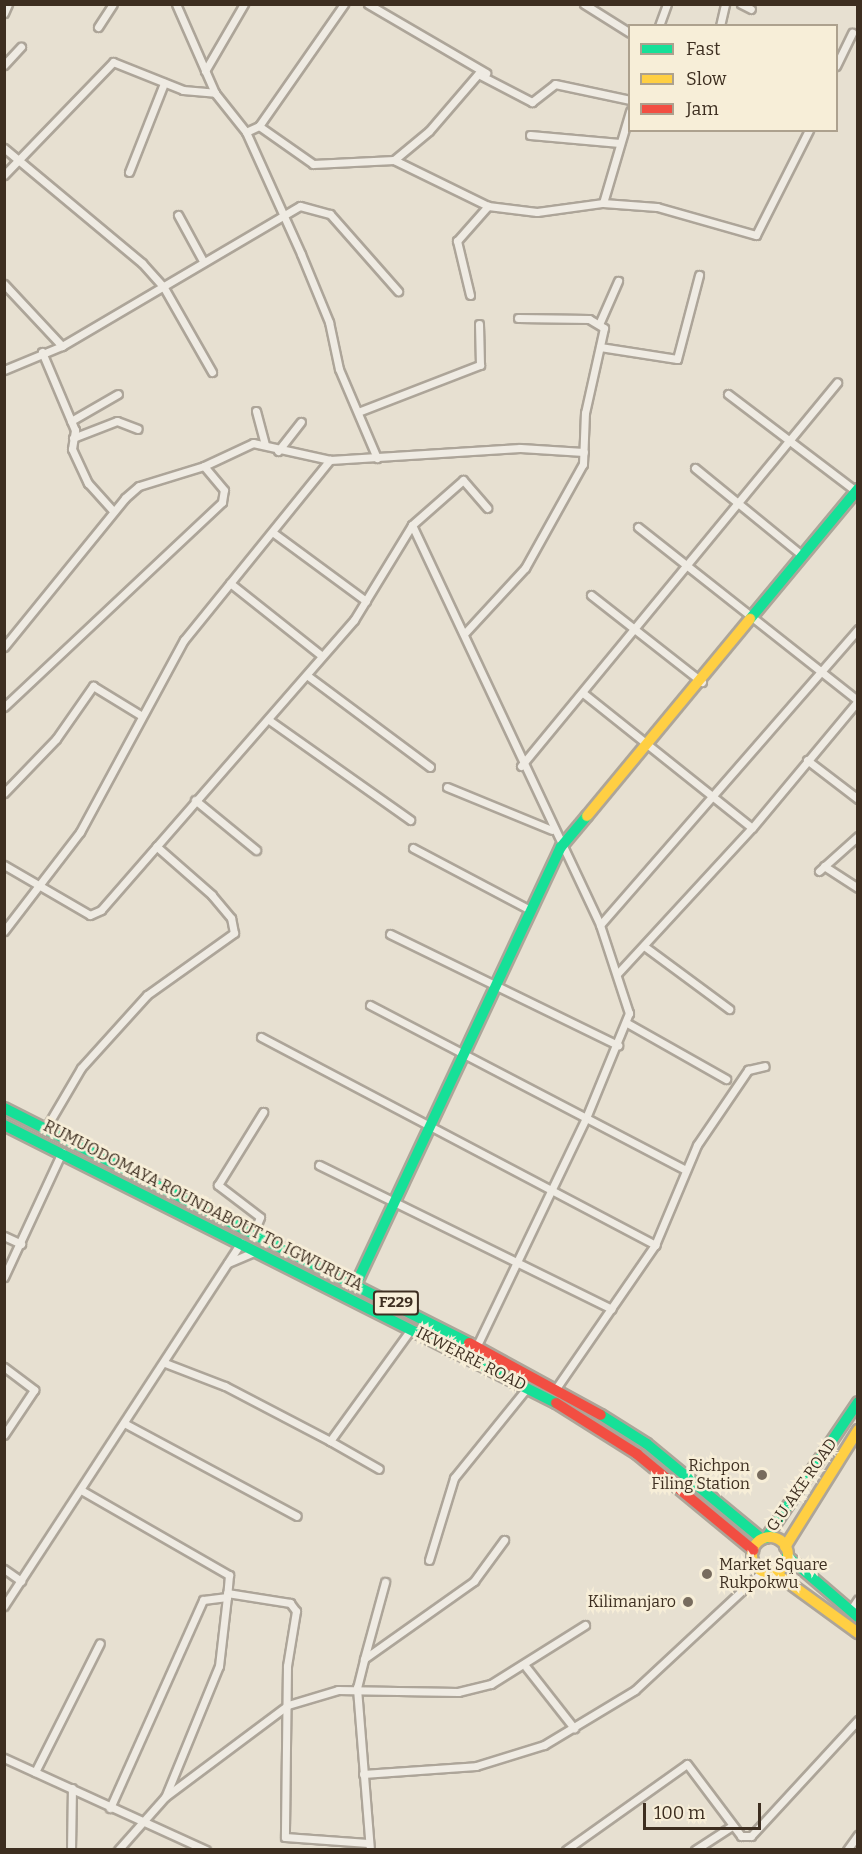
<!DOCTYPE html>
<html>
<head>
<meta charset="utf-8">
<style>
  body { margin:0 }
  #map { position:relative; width:862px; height:1854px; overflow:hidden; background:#e7e0d1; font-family:Bitter,serif }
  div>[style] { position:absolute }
  .roads { filter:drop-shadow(2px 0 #ada599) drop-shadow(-2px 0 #ada599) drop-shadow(0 2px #ada599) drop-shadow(0 -2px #ada599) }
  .street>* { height:7px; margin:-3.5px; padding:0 3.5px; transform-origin:3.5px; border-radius:3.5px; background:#efebe3 }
  .fast>* { height:10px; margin:-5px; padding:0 5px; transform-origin:5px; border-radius:5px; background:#16e098 }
  .slow>* { height:10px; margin:-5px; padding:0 5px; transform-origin:5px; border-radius:5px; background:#ffcf43 }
  .slow>.ring { margin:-5px; padding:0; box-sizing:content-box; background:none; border:10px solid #ffcf43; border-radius:50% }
  .jam>* { height:10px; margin:-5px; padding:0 5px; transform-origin:5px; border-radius:5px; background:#f24e42 }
  .dots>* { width:16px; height:16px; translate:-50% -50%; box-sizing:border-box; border:3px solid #f7eed8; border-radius:50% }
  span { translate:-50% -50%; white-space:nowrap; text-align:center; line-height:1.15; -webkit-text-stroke:5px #f7eed8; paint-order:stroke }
  .shield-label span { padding:2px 4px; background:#f7eed8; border:2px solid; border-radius:4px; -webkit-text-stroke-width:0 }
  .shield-label { font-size:15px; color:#3d2e20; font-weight:700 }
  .street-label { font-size:16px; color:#3d2e20 }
  .poi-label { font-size:16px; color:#3d2e20 }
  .right { translate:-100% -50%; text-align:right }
  .left { translate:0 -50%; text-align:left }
  .frame { position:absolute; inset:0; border:6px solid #3d2e20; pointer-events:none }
  .legend { position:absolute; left:628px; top:24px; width:210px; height:108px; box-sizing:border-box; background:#f7eed8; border:2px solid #ada18e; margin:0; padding:8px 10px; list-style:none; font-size:18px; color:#3d2e20 }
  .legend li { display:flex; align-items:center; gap:12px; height:30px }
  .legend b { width:30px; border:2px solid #ada18e }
  .scale { position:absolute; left:643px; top:1803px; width:118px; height:27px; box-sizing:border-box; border:3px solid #3d2e20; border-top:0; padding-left:8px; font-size:18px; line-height:21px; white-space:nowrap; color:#3d2e20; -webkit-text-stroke:4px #f7eed8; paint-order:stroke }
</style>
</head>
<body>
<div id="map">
  <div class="roads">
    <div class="street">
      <div style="left:176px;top:4px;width:97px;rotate:66.3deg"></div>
      <div style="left:215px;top:93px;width:50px;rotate:51.5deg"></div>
      <div style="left:246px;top:132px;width:134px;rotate:65.7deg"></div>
      <div style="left:301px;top:254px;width:74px;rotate:67.6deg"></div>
      <div style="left:329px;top:322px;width:48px;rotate:78deg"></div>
      <div style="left:339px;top:369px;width:97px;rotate:66.9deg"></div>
      <div style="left:368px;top:4px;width:137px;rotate:30.3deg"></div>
      <div style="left:584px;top:4px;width:54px;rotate:32.2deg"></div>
      <div style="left:741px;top:4px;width:11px;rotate:27deg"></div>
      <div style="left:4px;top:13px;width:10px;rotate:-66deg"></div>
      <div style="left:659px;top:26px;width:23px;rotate:-70deg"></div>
      <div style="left:720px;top:26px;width:23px;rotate:-77deg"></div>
      <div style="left:98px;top:27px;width:27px;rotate:-57deg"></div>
      <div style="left:4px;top:65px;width:25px;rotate:-47deg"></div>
      <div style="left:836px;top:66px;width:37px;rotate:-64deg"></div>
      <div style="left:205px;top:71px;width:78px;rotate:-59.8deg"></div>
      <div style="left:259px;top:126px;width:66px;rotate:35.1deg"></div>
      <div style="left:313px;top:164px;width:81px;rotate:-2.8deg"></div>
      <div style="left:394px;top:160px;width:105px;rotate:26.1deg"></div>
      <div style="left:488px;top:206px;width:49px;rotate:7deg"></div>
      <div style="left:537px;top:212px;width:67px;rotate:-7.8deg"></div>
      <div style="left:603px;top:203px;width:54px;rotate:4.2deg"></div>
      <div style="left:657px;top:207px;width:103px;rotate:15.8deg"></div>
      <div style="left:756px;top:235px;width:118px;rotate:-63.2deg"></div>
      <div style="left:246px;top:132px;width:14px;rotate:-25deg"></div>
      <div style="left:259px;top:126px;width:149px;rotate:-55.1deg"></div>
      <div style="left:530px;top:135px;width:90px;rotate:5.1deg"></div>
      <div style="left:4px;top:148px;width:180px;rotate:39.8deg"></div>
      <div style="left:142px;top:263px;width:31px;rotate:48deg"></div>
      <div style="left:163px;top:286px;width:99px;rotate:60.3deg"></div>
      <div style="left:394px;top:160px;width:45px;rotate:-39.6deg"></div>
      <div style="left:429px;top:131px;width:75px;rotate:-49.3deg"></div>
      <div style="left:478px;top:74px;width:61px;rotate:27.4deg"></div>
      <div style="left:532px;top:102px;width:29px;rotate:-38deg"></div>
      <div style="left:555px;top:84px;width:77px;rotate:12deg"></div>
      <div style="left:129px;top:172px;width:96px;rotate:-68.5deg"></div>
      <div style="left:4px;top:175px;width:157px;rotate:-46deg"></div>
      <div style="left:113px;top:62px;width:75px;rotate:21.8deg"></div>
      <div style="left:183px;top:90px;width:32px;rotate:5deg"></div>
      <div style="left:603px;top:203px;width:96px;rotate:-73.6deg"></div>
      <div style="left:178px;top:215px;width:52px;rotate:61.5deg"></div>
      <div style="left:4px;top:284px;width:85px;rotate:46.9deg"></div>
      <div style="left:470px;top:295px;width:56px;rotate:-103.5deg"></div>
      <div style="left:457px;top:241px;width:47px;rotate:-48.5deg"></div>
      <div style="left:600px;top:322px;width:45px;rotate:-66.3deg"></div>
      <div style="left:600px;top:347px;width:78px;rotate:8.9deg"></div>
      <div style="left:677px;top:359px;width:87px;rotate:-75.3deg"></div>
      <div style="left:42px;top:352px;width:85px;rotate:67.1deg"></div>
      <div style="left:75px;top:430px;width:19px;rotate:99deg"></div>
      <div style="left:72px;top:449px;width:38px;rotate:65deg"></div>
      <div style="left:88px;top:483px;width:38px;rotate:48deg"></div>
      <div style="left:4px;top:370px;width:63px;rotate:-22.5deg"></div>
      <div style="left:62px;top:346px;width:276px;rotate:-30.5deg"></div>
      <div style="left:300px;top:206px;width:31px;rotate:15deg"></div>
      <div style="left:330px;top:214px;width:103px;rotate:48.6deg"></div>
      <div style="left:728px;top:394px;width:161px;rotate:37.2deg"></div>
      <div style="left:256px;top:411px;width:34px;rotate:75deg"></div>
      <div style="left:358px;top:412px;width:131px;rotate:-21.1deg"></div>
      <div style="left:480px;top:365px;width:41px;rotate:-91.4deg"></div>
      <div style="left:71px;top:421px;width:54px;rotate:-29.9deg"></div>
      <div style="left:73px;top:438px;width:47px;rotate:-21.1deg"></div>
      <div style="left:117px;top:421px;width:22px;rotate:21deg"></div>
      <div style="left:278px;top:451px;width:37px;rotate:-52deg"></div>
      <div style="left:695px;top:468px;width:139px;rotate:39.2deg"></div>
      <div style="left:412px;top:525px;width:442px;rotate:64.8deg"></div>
      <div style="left:600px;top:925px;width:93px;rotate:71.8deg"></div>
      <div style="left:629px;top:1013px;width:113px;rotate:112.3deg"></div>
      <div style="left:586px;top:1118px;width:253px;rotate:115.6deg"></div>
      <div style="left:638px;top:527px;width:280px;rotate:38.3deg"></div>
      <div style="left:275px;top:534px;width:113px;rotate:36.4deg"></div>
      <div style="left:230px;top:583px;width:117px;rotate:38.4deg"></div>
      <div style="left:591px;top:595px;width:141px;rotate:38.1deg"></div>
      <div style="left:464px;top:634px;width:90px;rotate:-47.3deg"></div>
      <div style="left:525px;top:568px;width:119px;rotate:-60.9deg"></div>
      <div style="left:583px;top:464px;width:51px;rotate:-87.8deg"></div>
      <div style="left:585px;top:413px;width:87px;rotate:-77.4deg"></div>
      <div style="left:604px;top:328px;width:17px;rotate:-149deg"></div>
      <div style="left:589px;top:319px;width:71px;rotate:-179.2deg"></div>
      <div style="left:4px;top:647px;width:192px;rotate:-50.9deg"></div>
      <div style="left:125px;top:498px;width:18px;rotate:-41deg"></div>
      <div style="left:139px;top:486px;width:68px;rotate:-17.1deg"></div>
      <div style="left:308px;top:676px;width:152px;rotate:36.7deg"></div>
      <div style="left:583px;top:693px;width:216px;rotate:38.6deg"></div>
      <div style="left:4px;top:707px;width:299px;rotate:-43.2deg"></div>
      <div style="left:222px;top:502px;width:12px;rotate:-81deg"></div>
      <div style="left:224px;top:490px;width:31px;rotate:-130deg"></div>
      <div style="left:204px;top:466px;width:54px;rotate:-25.1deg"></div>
      <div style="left:253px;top:443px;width:79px;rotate:12.4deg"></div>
      <div style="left:269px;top:720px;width:173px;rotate:35.3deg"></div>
      <div style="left:807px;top:760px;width:64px;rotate:37.4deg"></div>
      <div style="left:521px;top:766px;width:497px;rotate:-50.5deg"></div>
      <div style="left:447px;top:787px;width:113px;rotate:22.3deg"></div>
      <div style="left:4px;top:793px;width:75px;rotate:-46.1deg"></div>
      <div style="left:56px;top:739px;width:65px;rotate:-55.1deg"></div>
      <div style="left:93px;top:686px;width:57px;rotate:31.5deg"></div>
      <div style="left:195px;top:800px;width:79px;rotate:39.3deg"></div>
      <div style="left:413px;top:848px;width:132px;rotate:27.9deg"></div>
      <div style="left:4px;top:865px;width:99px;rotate:30.2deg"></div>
      <div style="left:90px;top:915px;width:12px;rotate:-24deg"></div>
      <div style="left:101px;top:910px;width:385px;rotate:-48.9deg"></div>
      <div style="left:354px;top:620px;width:111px;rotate:-58.6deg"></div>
      <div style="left:412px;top:525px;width:68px;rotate:-41.4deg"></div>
      <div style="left:463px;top:480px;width:37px;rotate:49deg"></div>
      <div style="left:824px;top:866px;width:40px;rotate:32.9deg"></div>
      <div style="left:819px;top:871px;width:52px;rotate:-41.9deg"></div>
      <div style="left:600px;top:925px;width:393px;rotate:-48.9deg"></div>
      <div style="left:4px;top:931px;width:125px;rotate:-52.5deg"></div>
      <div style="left:80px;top:832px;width:218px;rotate:-61.6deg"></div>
      <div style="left:184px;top:640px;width:232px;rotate:-51deg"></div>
      <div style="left:330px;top:460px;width:190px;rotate:-3.6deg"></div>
      <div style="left:520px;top:448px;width:64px;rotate:3.6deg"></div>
      <div style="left:390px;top:934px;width:254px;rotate:26deg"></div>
      <div style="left:644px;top:946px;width:106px;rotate:36.5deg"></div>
      <div style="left:618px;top:973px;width:197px;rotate:-47.3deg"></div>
      <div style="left:752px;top:828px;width:165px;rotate:-50.2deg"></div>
      <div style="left:370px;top:1005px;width:356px;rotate:27.6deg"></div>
      <div style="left:627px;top:1023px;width:114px;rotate:29.5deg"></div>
      <div style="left:261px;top:1037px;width:446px;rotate:27.8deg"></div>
      <div style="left:47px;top:1126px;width:67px;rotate:-59.6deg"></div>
      <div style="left:81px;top:1068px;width:98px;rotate:-47.9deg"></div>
      <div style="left:147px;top:995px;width:107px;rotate:-35.5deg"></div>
      <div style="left:234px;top:933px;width:15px;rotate:-101deg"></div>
      <div style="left:231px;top:918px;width:30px;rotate:-130deg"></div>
      <div style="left:212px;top:895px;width:74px;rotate:-138.8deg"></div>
      <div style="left:319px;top:1165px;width:326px;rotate:26.2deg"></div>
      <div style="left:254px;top:1232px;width:16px;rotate:-68deg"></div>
      <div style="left:260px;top:1217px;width:53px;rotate:-142.7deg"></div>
      <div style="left:218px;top:1185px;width:86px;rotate:-58.3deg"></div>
      <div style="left:4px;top:1236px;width:19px;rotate:25deg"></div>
      <div style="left:228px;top:1263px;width:30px;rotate:-23deg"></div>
      <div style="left:4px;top:1277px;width:138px;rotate:-65.1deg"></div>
      <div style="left:165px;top:1363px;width:64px;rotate:21deg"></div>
      <div style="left:225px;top:1386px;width:119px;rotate:27.6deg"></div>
      <div style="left:330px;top:1441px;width:138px;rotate:-54.1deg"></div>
      <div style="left:4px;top:1367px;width:38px;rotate:37deg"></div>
      <div style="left:34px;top:1390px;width:54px;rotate:123.7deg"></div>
      <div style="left:557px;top:1387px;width:173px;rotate:-55.4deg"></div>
      <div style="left:655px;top:1245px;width:108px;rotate:-67.2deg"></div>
      <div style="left:697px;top:1145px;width:91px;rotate:-55.8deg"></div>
      <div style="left:748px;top:1070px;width:17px;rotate:-13deg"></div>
      <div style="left:124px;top:1423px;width:196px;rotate:28.3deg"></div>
      <div style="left:330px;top:1441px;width:56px;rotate:29.7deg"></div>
      <div style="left:81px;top:1490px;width:171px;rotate:29.9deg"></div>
      <div style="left:229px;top:1575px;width:22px;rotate:95deg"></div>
      <div style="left:227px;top:1597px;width:24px;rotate:173deg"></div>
      <div style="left:203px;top:1600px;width:228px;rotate:114.1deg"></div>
      <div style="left:429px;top:1560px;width:86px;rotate:-73deg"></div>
      <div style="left:454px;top:1478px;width:116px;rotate:-51deg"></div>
      <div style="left:4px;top:1569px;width:21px;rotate:35deg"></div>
      <div style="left:227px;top:1593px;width:64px;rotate:9deg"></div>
      <div style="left:290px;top:1603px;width:10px;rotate:53deg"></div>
      <div style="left:296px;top:1611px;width:56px;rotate:99.3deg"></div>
      <div style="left:287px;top:1666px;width:171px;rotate:90.7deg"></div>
      <div style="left:285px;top:1837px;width:83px;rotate:4.1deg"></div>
      <div style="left:4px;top:1606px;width:434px;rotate:-56.9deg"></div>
      <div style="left:850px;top:1611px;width:14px;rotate:-56deg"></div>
      <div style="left:364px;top:1659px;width:80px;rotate:-74.7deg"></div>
      <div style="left:526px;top:1667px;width:78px;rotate:51.8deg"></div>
      <div style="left:4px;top:1758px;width:222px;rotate:24.5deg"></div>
      <div style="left:35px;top:1772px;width:144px;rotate:-63.3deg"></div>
      <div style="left:363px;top:1774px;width:113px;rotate:-4deg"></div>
      <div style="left:476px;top:1766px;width:71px;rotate:-17.2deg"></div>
      <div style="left:544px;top:1745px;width:106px;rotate:-31.1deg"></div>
      <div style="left:635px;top:1690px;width:172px;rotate:-42.9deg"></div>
      <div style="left:166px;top:1795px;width:139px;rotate:-67.7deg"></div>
      <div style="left:219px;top:1666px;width:69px;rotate:-83.4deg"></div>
      <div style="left:71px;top:1850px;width:62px;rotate:-89.1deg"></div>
      <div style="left:118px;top:1850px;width:71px;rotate:-48.4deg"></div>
      <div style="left:165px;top:1797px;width:154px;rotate:-36.8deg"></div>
      <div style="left:288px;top:1705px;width:52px;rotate:-16.7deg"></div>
      <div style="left:338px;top:1690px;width:120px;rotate:1deg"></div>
      <div style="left:458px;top:1692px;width:34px;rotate:-14deg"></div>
      <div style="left:491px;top:1684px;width:111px;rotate:-32.1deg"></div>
      <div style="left:370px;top:1850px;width:163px;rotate:-94.6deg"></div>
      <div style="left:357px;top:1688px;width:30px;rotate:-76deg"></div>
      <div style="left:364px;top:1659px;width:135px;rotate:-35.3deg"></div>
      <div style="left:474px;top:1581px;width:51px;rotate:-53.8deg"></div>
      <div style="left:566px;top:1850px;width:148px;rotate:-35.4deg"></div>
      <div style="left:687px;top:1764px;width:90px;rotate:53.1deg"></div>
      <div style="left:741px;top:1836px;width:10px"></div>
      <div style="left:751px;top:1836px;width:158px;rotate:-47.3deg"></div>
      <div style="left:695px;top:1850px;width:44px;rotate:-33deg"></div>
      <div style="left:847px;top:1850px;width:19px;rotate:-54deg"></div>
    </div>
    <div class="fast">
      <div style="left:750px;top:619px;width:169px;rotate:-50.3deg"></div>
      <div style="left:4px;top:1108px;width:521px;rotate:26.81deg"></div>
      <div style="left:4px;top:1125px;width:618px;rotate:26.73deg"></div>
      <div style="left:357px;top:1282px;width:480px;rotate:-64.9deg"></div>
      <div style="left:561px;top:847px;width:40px;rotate:-50deg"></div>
      <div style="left:601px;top:1415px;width:54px;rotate:32.2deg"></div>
      <div style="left:647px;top:1444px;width:149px;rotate:39.6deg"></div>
      <div style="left:766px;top:1538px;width:164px;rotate:-55.9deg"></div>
      <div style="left:787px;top:1556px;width:94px;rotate:40.7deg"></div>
    </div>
    <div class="slow">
      <div style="left:587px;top:816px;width:256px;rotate:-50.4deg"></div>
      <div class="ring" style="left:752px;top:1537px;width:26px;height:26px"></div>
      <div style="left:785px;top:1547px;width:138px;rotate:-58deg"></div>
      <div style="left:774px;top:1572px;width:104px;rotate:36deg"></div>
    </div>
    <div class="jam">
      <div style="left:469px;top:1343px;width:150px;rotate:28.6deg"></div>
      <div style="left:556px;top:1403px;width:96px;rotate:32.2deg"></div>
      <div style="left:637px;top:1454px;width:151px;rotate:39.6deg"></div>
    </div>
  </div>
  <div class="dots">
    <div style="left:762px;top:1475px;background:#786c5e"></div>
    <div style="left:707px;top:1574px;background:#786c5e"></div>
    <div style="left:688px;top:1602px;background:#786c5e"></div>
  </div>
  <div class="shield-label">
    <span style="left:396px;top:1303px">F229</span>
  </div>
  <div class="street-label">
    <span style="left:203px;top:1206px;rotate:27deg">RUMUODOMAYA ROUNDABOUT TO IGWURUTA</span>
    <span style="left:471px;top:1359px;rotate:27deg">IKWERRE ROAD</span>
    <span style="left:802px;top:1485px;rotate:-55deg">G.U AKE ROAD</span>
  </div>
  <div class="poi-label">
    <span class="right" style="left:750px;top:1475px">Richpon<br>Filing Station</span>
    <span class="left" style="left:719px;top:1574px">Market Square<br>Rukpokwu</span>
    <span class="right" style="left:676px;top:1602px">Kilimanjaro</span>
  </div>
  <div class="frame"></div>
  <ul class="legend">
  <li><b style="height:8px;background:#16e098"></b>Fast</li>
  <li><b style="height:8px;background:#ffcf43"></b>Slow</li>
  <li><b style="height:8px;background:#f24e42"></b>Jam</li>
  </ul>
  <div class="scale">100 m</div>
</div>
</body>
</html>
